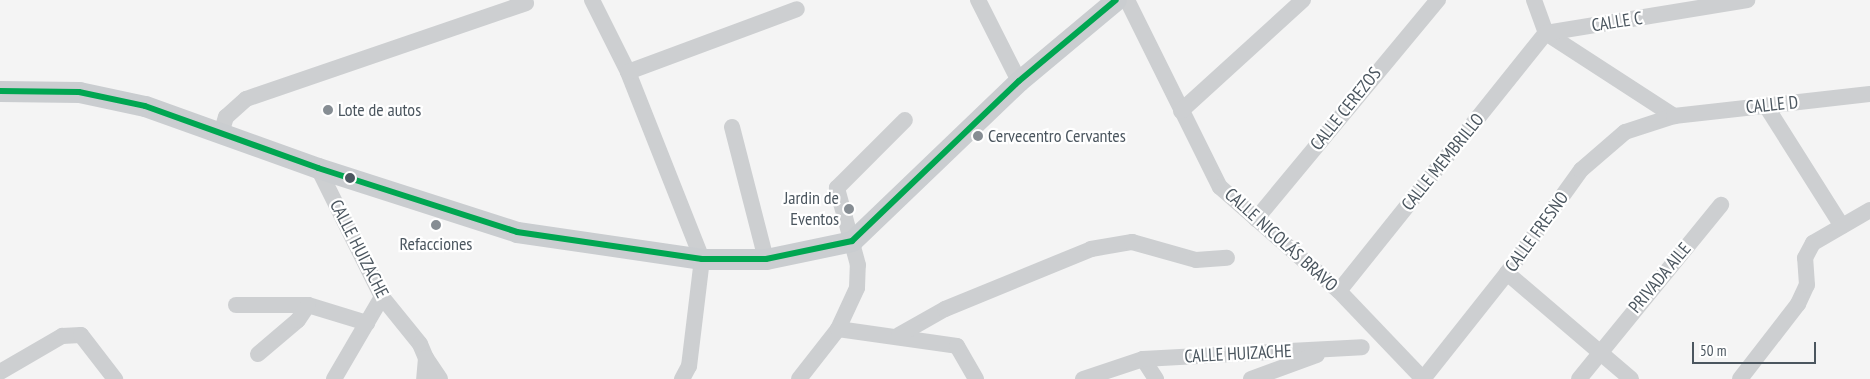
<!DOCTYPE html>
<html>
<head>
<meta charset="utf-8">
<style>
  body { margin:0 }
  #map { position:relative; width:1870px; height:379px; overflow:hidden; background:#f4f4f4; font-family:"PT Sans Narrow",sans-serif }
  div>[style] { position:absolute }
  .minor>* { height:16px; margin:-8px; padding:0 8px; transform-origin:8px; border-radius:8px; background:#cdcfd1 }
  .major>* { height:21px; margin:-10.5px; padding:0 10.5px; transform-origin:10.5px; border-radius:10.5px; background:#cacdd0 }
  .bus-1>* { height:6px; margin:-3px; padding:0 3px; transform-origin:3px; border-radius:3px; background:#00a651 }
  .dots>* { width:14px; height:14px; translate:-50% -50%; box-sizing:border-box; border:2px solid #fff; border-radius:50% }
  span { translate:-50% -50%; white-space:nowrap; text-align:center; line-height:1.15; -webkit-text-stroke:4.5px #fff; paint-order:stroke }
  .street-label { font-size:18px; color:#4b565f }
  .poi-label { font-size:18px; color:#4b565f }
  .left { translate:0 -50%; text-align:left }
  .right { translate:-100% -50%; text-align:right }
  .scale { position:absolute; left:1692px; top:342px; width:124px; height:22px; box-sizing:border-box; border:2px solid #4b565f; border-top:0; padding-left:6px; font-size:15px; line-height:18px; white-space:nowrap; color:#4b565f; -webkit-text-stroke:4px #fff; paint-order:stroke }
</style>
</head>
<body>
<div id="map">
  <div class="minor">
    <div style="left:592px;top:0;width:80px;rotate:63.4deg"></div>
    <div style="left:628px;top:72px;width:201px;rotate:68.4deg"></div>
    <div style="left:702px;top:259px;width:108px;rotate:96.9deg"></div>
    <div style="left:689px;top:366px;width:15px;rotate:118deg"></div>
    <div style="left:978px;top:0;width:91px;rotate:63.2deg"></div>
    <div style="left:1127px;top:0;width:209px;rotate:63.6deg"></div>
    <div style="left:1220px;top:187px;width:158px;rotate:41.2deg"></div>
    <div style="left:1339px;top:291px;width:122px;rotate:46.3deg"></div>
    <div style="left:1534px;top:0;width:35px;rotate:70deg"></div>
    <div style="left:1546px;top:33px;width:153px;rotate:33deg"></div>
    <div style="left:628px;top:72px;width:180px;rotate:-20.4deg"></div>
    <div style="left:1766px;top:106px;width:142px;rotate:57.7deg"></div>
    <div style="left:1181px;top:111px;width:165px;rotate:-42.3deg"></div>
    <div style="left:732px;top:127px;width:136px;rotate:75.6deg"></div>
    <div style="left:221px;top:134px;width:18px;rotate:-74deg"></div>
    <div style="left:226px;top:117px;width:27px;rotate:-42deg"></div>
    <div style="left:246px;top:99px;width:296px;rotate:-18.9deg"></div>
    <div style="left:318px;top:168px;width:144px;rotate:63.6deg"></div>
    <div style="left:382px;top:297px;width:60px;rotate:51deg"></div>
    <div style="left:420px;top:344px;width:15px;rotate:67deg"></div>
    <div style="left:426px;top:358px;width:21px;rotate:95deg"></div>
    <div style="left:1256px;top:219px;width:285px;rotate:-50.3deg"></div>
    <div style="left:1507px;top:273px;width:163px;rotate:40.5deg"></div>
    <div style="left:1339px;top:291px;width:331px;rotate:-51.3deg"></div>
    <div style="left:1546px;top:33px;width:204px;rotate:-9.3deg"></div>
    <div style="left:236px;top:305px;width:72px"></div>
    <div style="left:308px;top:305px;width:62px;rotate:17deg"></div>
    <div style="left:838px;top:329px;width:120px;rotate:8.1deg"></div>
    <div style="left:957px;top:346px;width:38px;rotate:60deg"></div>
    <div style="left:899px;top:335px;width:53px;rotate:-29.5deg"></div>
    <div style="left:945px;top:309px;width:158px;rotate:-22.3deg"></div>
    <div style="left:1091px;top:249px;width:42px;rotate:-9.7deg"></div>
    <div style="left:1132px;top:242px;width:66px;rotate:15.7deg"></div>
    <div style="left:1196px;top:260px;width:31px;rotate:-4deg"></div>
    <div style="left:258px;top:354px;width:52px;rotate:-40.4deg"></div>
    <div style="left:298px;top:320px;width:18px;rotate:-56deg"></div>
    <div style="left:426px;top:358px;width:25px;rotate:56deg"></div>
    <div style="left:1143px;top:359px;width:24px;rotate:57deg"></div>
    <div style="left:0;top:372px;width:72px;rotate:-30.1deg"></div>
    <div style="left:62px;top:336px;width:19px;rotate:-3deg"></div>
    <div style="left:81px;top:335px;width:56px;rotate:52.3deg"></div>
    <div style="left:334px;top:379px;width:95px;rotate:-59.7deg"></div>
    <div style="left:799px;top:379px;width:63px;rotate:-52deg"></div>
    <div style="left:838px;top:329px;width:45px;rotate:-65.1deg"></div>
    <div style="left:857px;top:288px;width:23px;rotate:-88deg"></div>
    <div style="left:858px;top:265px;width:80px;rotate:-105.3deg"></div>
    <div style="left:837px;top:188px;width:96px;rotate:-45deg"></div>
    <div style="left:1083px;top:379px;width:63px;rotate:-18.4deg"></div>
    <div style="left:1143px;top:359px;width:219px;rotate:-3.1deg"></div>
    <div style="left:1251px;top:379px;width:70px;rotate:-20deg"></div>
    <div style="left:1423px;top:379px;width:135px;rotate:-51.6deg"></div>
    <div style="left:1507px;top:273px;width:127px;rotate:-54.3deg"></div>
    <div style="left:1581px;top:170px;width:58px;rotate:-40.8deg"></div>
    <div style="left:1625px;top:132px;width:52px;rotate:-18.1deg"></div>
    <div style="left:1674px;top:116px;width:197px;rotate:-6.4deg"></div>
    <div style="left:1579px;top:379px;width:225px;rotate:-50.8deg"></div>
    <div style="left:1740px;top:379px;width:95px;rotate:-52.3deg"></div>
    <div style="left:1798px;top:304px;width:21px;rotate:-65deg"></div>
    <div style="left:1807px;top:285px;width:27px;rotate:-94deg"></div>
    <div style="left:1805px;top:258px;width:17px;rotate:-62deg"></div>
    <div style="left:1813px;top:243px;width:66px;rotate:-30.1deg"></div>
  </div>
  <div class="major">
    <div style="left:0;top:91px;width:79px;rotate:0.7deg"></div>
    <div style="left:79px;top:92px;width:67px;rotate:12deg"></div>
    <div style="left:145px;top:106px;width:184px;rotate:19.7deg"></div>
    <div style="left:318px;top:168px;width:209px;rotate:17.8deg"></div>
    <div style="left:517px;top:232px;width:187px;rotate:8.3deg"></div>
    <div style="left:702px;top:259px;width:64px"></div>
    <div style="left:766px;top:259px;width:88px;rotate:-11.8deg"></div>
    <div style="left:852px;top:241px;width:231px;rotate:-43.8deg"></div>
    <div style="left:1019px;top:81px;width:126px;rotate:-39.9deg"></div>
  </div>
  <div class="bus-1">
    <div style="left:0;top:91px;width:79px;rotate:0.7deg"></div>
    <div style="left:79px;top:92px;width:67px;rotate:12deg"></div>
    <div style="left:145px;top:106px;width:184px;rotate:19.7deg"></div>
    <div style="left:318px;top:168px;width:209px;rotate:17.8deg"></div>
    <div style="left:517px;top:232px;width:187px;rotate:8.3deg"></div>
    <div style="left:702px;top:259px;width:64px"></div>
    <div style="left:766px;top:259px;width:88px;rotate:-11.8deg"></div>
    <div style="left:852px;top:241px;width:231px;rotate:-43.8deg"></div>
    <div style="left:1019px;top:81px;width:126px;rotate:-39.9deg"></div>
  </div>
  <div class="dots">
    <div style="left:328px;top:110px;background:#868d93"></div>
    <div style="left:978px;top:136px;background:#868d93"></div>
    <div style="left:350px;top:178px;background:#4b565f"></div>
    <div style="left:849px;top:209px;background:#868d93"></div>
    <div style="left:436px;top:225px;background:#868d93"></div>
  </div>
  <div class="street-label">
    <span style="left:1617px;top:22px;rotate:-9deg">CALLE C</span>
    <span style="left:1772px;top:105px;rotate:-6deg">CALLE D</span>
    <span style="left:1346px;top:109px;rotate:-51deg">CALLE CEREZOS</span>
    <span style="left:1443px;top:162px;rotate:-51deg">CALLE MEMBRILLO</span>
    <span style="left:1537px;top:232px;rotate:-54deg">CALLE FRESNO</span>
    <span style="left:1281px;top:240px;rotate:42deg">CALLE NICOLÁS BRAVO</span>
    <span style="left:359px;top:249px;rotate:63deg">CALLE HUIZACHE</span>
    <span style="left:1660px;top:278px;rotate:-50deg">PRIVADA AILE</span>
    <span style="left:1238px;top:354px;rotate:-3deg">CALLE HUIZACHE</span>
  </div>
  <div class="poi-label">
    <span class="left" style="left:338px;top:110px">Lote de autos</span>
    <span class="left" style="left:988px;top:136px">Cervecentro Cervantes</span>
    <span class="right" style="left:839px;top:209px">Jardin de<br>Eventos</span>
    <span style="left:436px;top:244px">Refacciones</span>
  </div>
  <div class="scale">50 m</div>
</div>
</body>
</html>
